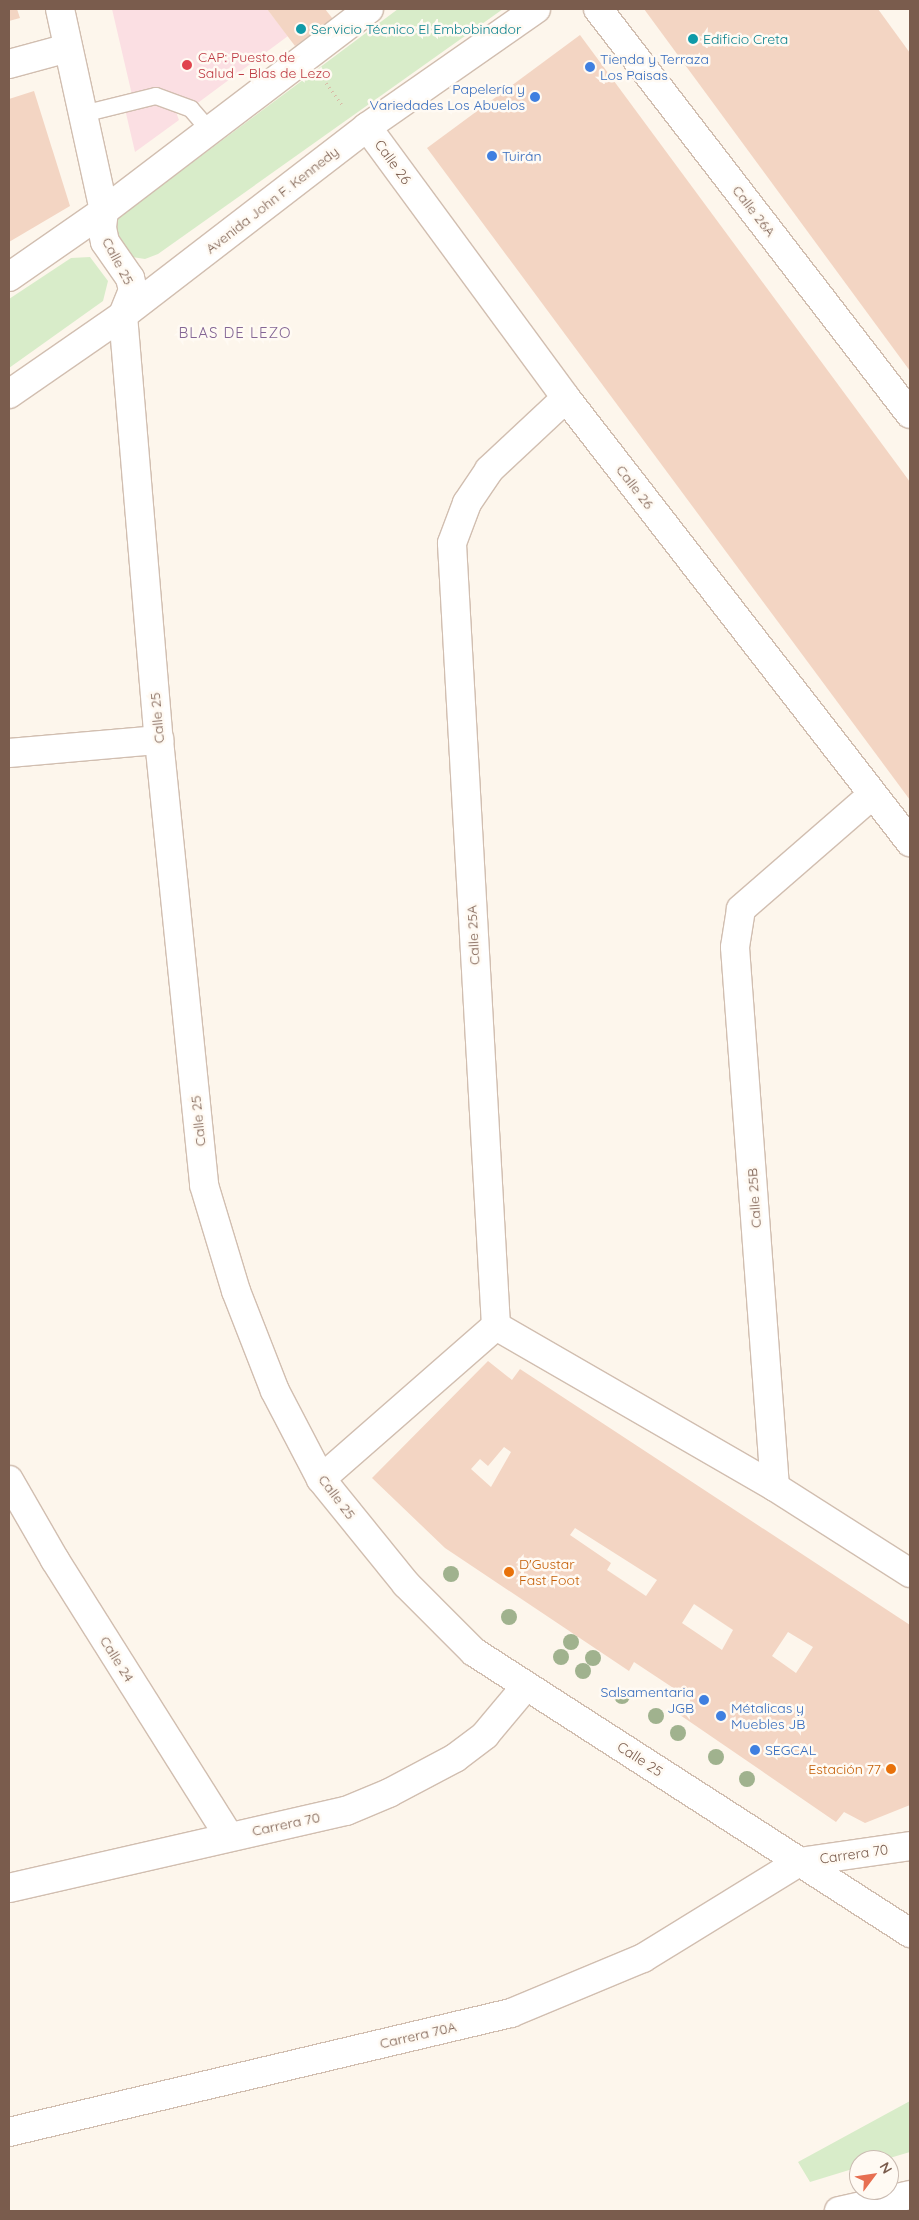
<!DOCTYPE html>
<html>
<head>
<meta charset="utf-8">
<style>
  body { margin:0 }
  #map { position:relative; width:919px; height:2220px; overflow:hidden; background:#fdf6ec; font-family:Quicksand,sans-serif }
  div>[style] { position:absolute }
  .medical>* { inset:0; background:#fbdfe3 }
  .green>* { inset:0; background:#d8ecc9 }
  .building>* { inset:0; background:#f3d5c3 }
  .path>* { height:3px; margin-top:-1.5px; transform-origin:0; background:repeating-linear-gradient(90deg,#d9b8a5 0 1px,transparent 0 5px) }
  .roads { filter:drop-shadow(1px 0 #d1beb0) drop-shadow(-1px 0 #d1beb0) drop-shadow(0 1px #d1beb0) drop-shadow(0 -1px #d1beb0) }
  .service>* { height:16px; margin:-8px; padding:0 8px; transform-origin:8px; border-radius:8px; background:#fff }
  .minor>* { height:28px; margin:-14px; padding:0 14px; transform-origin:14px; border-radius:14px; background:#fff }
  .tertiary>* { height:28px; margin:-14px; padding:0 14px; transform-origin:14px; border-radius:14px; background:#fff }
  .trees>* { width:16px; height:16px; margin:-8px; border-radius:50%; background:#a0b28e }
  .dots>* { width:14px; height:14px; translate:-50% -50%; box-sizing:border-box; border:2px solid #fffaf3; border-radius:50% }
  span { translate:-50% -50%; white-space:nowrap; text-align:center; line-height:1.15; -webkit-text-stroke:5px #fffaf3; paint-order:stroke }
  .culture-label { font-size:14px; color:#0d838f }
  .left { translate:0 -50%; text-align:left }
  .health-label { font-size:14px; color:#be3a42 }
  .shop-label { font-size:14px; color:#366cbe }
  .right { translate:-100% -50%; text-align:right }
  .street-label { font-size:14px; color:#7a5c4d }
  .food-label { font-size:14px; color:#c56008 }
  .neighbourhood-label { font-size:15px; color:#846695; letter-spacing:1px }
  .frame { position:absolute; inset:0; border:10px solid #7a5c4d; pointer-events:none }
  .north { position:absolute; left:849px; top:2150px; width:50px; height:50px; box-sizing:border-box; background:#fffaf3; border:1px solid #cabbb1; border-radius:50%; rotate:59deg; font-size:14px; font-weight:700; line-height:20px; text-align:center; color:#7a5c4d }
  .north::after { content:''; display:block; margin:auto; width:18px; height:22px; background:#e76f51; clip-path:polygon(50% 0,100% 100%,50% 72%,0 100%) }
</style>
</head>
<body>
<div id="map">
  <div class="medical">
    <div style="clip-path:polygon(112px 9px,267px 9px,288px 36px,195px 105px,174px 107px,179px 120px,135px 152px,125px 109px,132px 95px)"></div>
  </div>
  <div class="green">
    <div style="clip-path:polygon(398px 9px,503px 9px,158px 254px,145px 259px,132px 257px,116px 231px,118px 218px)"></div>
    <div style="clip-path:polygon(90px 257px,108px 281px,103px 301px,9px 368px,9px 299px,71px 258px)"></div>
    <div style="clip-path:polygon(910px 2101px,910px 2152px,883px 2160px,859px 2160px,859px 2167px,810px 2182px,798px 2162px)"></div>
  </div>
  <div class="building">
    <div style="clip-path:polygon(9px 9px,17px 9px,20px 18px,9px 21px)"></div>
    <div style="clip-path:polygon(267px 9px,325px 9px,333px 19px,295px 46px)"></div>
    <div style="clip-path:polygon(644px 9px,878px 9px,910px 53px,910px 371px)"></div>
    <div style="clip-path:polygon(580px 35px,910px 482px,910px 800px,427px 148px)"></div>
    <div style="clip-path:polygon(34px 91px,70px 206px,9px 242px,9px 99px)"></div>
    <div style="clip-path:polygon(evenodd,488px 1361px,512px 1380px,520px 1369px,910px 1625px,910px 1805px,865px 1823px,844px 1812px,836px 1822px,680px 1715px,690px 1699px,634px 1662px,629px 1671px,445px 1548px,372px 1478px,488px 1361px,504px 1447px,511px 1452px,491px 1487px,471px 1469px,480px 1459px,488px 1466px,504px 1447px,488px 1361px,575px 1528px,657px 1580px,646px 1596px,607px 1570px,611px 1563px,570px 1535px,575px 1528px,488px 1361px,694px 1604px,733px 1630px,722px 1650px,682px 1623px,694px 1604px,488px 1361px,788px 1632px,813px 1647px,796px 1673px,772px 1656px,788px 1632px)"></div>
  </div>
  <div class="path">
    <div style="left:326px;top:83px;width:29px;rotate:54deg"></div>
  </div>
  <div class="roads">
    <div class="service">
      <div style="left:83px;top:114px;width:75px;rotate:-13.9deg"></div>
      <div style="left:156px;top:96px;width:37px;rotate:20deg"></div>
      <div style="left:191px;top:109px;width:28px;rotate:49deg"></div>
    </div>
    <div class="minor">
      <div style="left:60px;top:9px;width:207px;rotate:77.7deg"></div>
      <div style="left:598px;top:9px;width:511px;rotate:52.39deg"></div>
      <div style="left:9px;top:64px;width:61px;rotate:-15.2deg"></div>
      <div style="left:367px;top:127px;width:336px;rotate:53.7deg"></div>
      <div style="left:566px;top:398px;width:562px;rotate:52.23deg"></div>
      <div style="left:9px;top:753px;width:151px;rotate:-5deg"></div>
      <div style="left:496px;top:1326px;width:784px;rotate:-93.22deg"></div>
      <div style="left:452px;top:543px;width:43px;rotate:-69.4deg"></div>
      <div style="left:467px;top:503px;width:40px;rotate:-56deg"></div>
      <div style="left:489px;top:470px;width:105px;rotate:-43.1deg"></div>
      <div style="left:496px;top:1326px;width:322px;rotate:30deg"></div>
      <div style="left:775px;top:1487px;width:160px;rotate:32.5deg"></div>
      <div style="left:321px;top:1479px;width:232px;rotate:-41.2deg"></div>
      <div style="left:9px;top:1480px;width:92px;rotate:60.1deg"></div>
      <div style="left:55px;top:1560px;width:326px;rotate:57.8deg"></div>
      <div style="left:775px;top:1487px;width:541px;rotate:-94.24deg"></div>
      <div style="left:735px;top:947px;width:38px;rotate:-81deg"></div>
      <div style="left:741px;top:909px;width:174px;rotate:-41deg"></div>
      <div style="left:9px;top:1888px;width:346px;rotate:-12.9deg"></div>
      <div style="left:346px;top:1811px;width:47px;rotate:-22.7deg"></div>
      <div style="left:389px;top:1793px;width:75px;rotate:-27.9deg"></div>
      <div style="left:455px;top:1758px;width:38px;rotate:-37deg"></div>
      <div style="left:485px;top:1735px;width:64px;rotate:-50.1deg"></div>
      <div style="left:9px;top:2132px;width:516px;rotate:-13.34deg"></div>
      <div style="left:511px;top:2013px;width:143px;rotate:-22.6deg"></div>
      <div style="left:643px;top:1958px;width:183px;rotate:-31.6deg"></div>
      <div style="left:799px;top:1862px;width:112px;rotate:-8.2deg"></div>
    </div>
    <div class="tertiary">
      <div style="left:104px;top:211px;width:17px;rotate:97deg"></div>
      <div style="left:102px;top:228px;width:14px;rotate:78deg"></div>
      <div style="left:105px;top:242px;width:44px;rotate:55.2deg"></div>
      <div style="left:130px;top:278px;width:12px;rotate:76deg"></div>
      <div style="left:133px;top:290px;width:27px;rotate:112deg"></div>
      <div style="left:123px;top:315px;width:427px;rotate:85.2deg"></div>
      <div style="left:159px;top:740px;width:447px;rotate:84.2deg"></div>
      <div style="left:204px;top:1185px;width:111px;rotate:73.2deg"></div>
      <div style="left:236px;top:1291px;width:107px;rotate:68.7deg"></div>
      <div style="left:275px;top:1391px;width:99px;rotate:62.4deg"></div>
      <div style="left:321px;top:1479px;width:135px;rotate:51deg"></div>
      <div style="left:406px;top:1584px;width:96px;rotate:45deg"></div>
      <div style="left:474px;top:1652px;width:519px;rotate:32.8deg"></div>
      <div style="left:9px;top:277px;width:116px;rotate:-34.8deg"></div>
      <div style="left:104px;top:211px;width:333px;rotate:-37.3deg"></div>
      <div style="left:9px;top:394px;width:139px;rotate:-34.7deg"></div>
      <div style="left:123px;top:315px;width:308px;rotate:-37.6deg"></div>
      <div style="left:367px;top:127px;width:206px;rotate:-34.9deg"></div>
      <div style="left:839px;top:2211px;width:73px;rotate:-12.7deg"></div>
    </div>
  </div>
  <div class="trees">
    <div style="left:451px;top:1574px"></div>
    <div style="left:509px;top:1617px"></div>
    <div style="left:571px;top:1642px"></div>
    <div style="left:561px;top:1657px"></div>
    <div style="left:593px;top:1658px"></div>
    <div style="left:583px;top:1671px"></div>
    <div style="left:622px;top:1696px"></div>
    <div style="left:656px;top:1716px"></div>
    <div style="left:678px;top:1733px"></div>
    <div style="left:716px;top:1757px"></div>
    <div style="left:747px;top:1779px"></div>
  </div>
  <div class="dots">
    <div style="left:301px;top:29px;background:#0f9aa8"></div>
    <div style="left:693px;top:39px;background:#0f9aa8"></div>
    <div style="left:187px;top:65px;background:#e0444e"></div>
    <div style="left:590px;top:67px;background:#3f7fe0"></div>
    <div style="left:535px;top:97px;background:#3f7fe0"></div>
    <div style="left:492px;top:156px;background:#3f7fe0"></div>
    <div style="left:509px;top:1572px;background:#e8710a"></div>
    <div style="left:704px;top:1700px;background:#3f7fe0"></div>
    <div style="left:721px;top:1716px;background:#3f7fe0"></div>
    <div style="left:755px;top:1750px;background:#3f7fe0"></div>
    <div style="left:891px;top:1769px;background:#e8710a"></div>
  </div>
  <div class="culture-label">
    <span class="left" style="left:311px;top:29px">Servicio Técnico El Embobinador</span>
    <span class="left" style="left:703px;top:39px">Edificio Creta</span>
  </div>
  <div class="health-label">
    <span class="left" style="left:198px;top:65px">CAP: Puesto de<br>Salud ‒ Blas de Lezo</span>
  </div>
  <div class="shop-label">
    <span class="left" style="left:600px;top:67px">Tienda y Terraza<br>Los Paisas</span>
    <span class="right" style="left:525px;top:97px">Papelería y<br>Variedades Los Abuelos</span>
    <span class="left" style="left:502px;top:156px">Tuirán</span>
    <span class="right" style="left:694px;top:1700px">Salsamentaria<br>JGB</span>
    <span class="left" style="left:731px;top:1716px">Métalicas y<br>Muebles JB</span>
    <span class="left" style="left:765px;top:1750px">SEGCAL</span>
  </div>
  <div class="street-label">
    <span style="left:393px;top:162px;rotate:54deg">Calle 26</span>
    <span style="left:272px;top:200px;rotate:-38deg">Avenida John F. Kennedy</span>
    <span style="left:754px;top:211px;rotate:52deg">Calle 26A</span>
    <span style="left:118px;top:261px;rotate:62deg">Calle 25</span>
    <span style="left:635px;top:487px;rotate:52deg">Calle 26</span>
    <span style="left:157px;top:718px;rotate:-95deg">Calle 25</span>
    <span style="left:473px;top:935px;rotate:-93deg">Calle 25A</span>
    <span style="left:198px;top:1121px;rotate:-96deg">Calle 25</span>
    <span style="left:754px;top:1198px;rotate:-94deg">Calle 25B</span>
    <span style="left:337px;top:1497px;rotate:53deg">Calle 25</span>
    <span style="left:117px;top:1659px;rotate:58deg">Calle 24</span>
    <span style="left:640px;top:1759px;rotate:33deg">Calle 25</span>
    <span style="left:286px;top:1824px;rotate:-12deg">Carrera 70</span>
    <span style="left:854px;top:1854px;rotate:-8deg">Carrera 70</span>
    <span style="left:418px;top:2035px;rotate:-13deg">Carrera 70A</span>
  </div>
  <div class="food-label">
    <span class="left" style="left:519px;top:1572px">D'Gustar<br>Fast Foot</span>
    <span class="right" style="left:881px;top:1769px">Estación 77</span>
  </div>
  <div class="neighbourhood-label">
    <span style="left:235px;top:333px">BLAS DE LEZO</span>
  </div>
  <div class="frame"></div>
  <div class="north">N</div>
</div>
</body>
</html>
